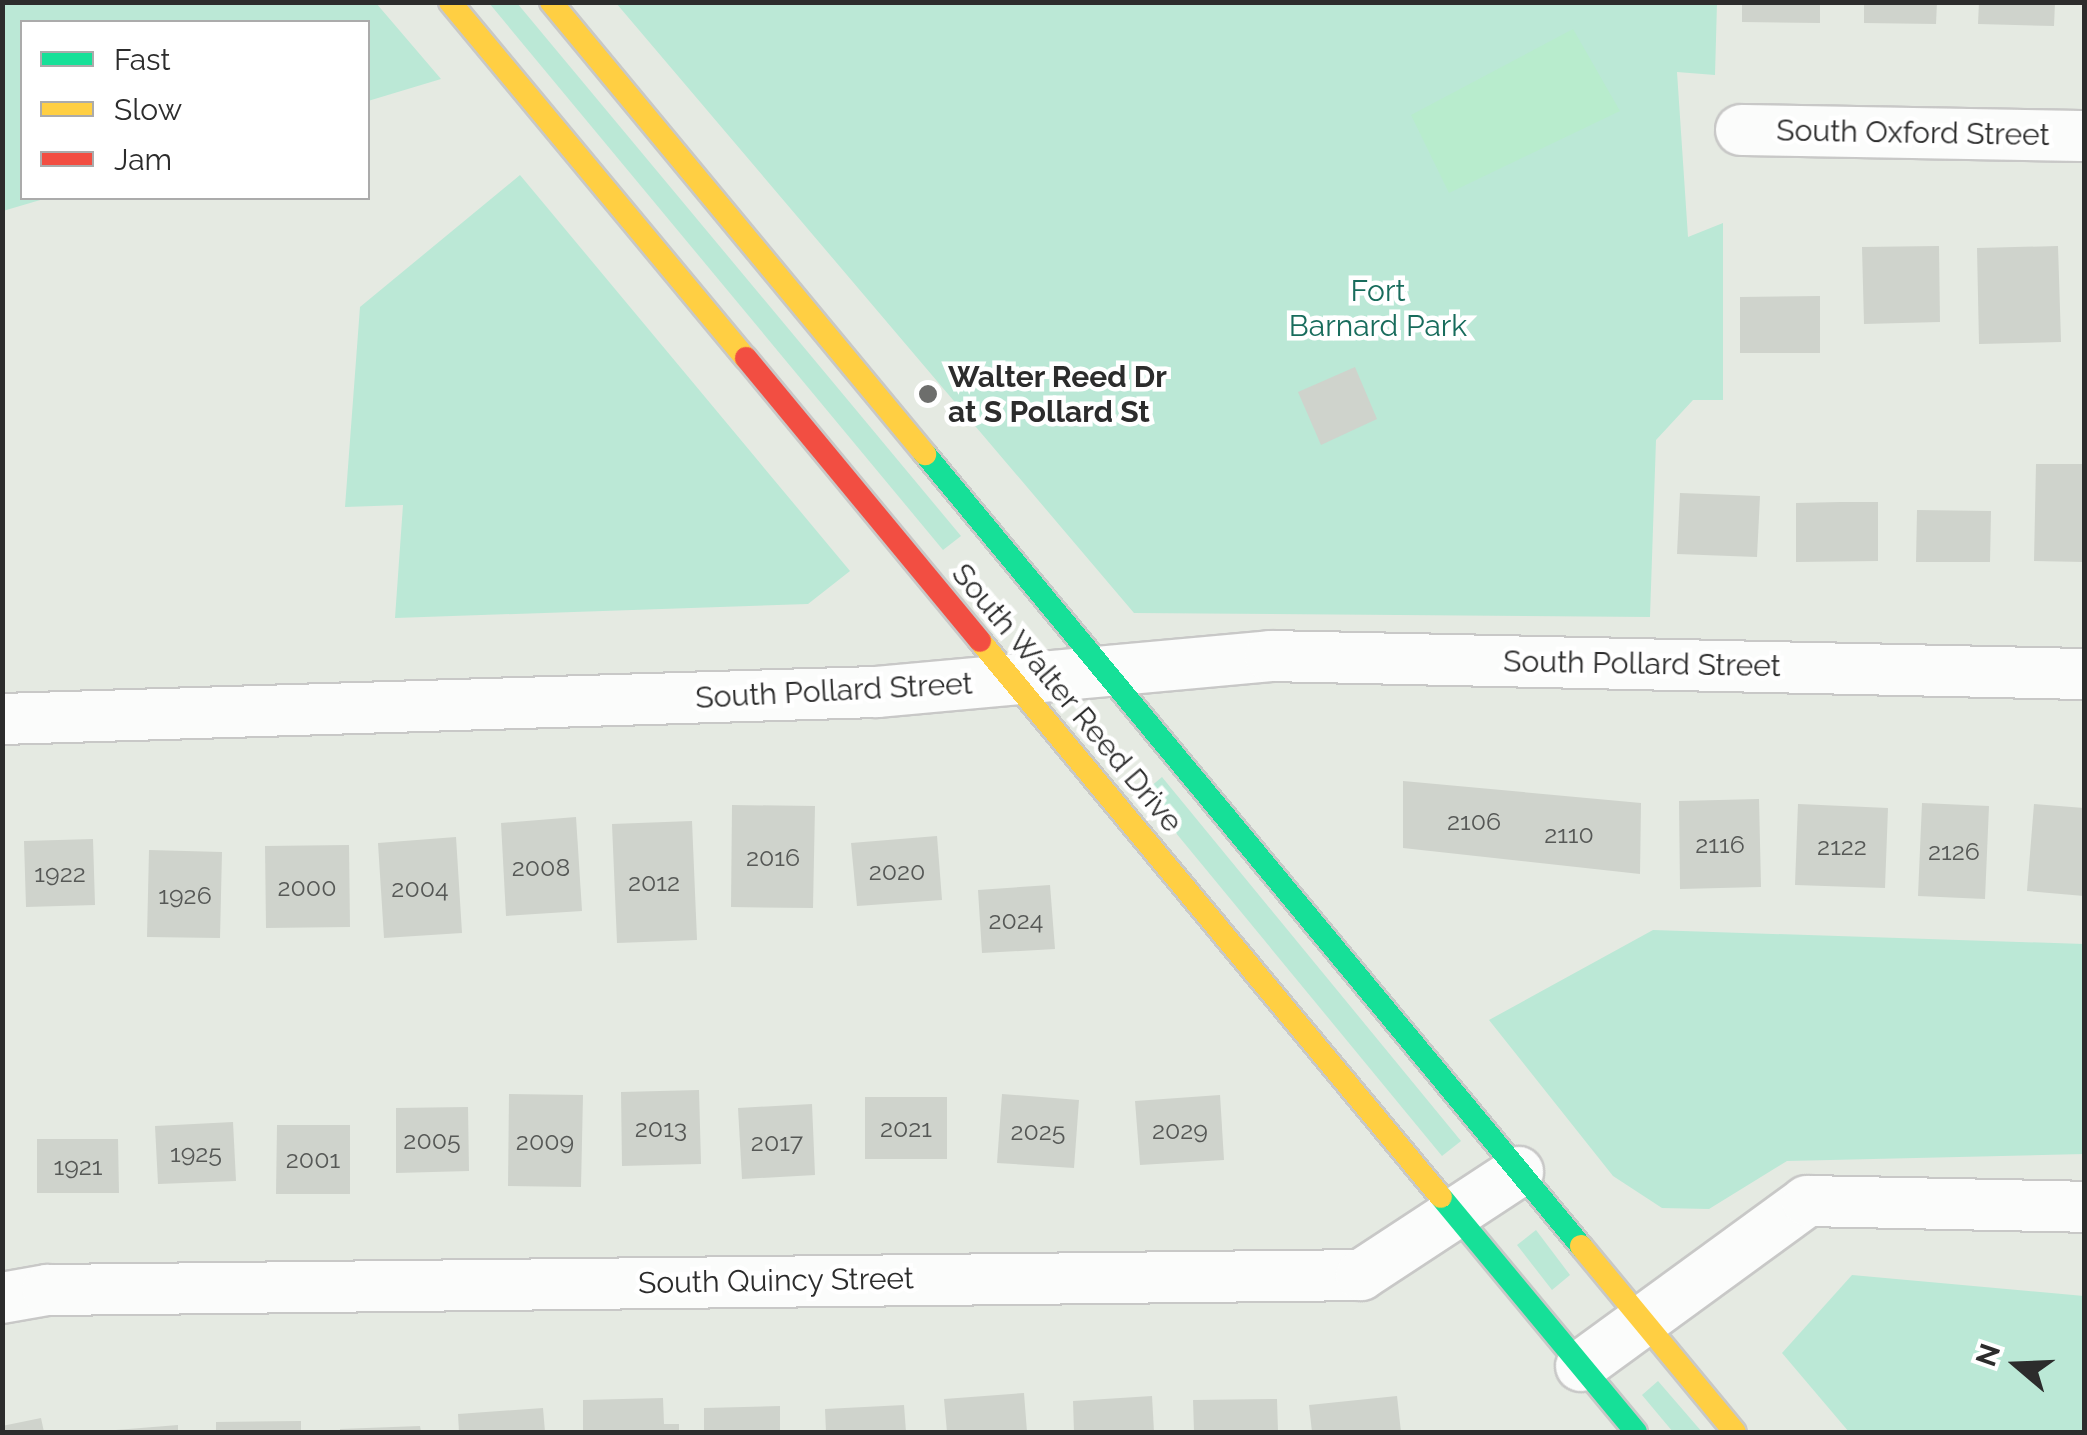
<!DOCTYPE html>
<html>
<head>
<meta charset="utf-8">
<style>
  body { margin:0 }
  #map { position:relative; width:2087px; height:1435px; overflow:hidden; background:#e5eae2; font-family:Raleway,sans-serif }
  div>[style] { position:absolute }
  .green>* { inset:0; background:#bbe8d6 }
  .pitch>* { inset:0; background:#b8eccd }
  .building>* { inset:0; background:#cfd3cc }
  .roads { filter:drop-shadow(2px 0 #c8c8c7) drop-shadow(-2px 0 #c8c8c7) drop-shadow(0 2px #c8c8c7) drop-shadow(0 -2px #c8c8c7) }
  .street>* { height:50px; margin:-25px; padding:0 25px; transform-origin:25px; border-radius:25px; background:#fbfcfb }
  .fast>* { height:22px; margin:-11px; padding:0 11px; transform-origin:11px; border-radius:11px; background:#16e098 }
  .slow>* { height:22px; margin:-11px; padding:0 11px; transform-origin:11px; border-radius:11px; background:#ffcf43 }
  .jam>* { height:22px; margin:-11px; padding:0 11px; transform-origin:11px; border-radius:11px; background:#f24e42 }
  .dots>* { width:28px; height:28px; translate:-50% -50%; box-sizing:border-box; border:5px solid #fff; border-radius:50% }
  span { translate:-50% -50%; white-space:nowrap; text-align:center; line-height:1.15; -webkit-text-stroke:9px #fff; paint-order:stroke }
  .number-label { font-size:25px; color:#565856 }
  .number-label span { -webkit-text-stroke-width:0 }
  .street-label { font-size:30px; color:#2c2c2c }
  .park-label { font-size:30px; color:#186c5c }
  .poi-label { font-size:30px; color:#2c2c2c; font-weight:700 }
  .left { translate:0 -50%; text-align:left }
  .frame { position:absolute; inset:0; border:5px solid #2c2c2c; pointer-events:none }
  .legend { position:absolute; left:20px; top:20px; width:350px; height:180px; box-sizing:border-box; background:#fff; border:2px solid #ababab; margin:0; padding:12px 18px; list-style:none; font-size:30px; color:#2c2c2c }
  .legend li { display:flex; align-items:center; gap:20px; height:50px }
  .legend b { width:50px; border:2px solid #ababab }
  .north { position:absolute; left:1967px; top:1315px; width:100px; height:100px; -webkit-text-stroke:8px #fff; paint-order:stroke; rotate:289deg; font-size:28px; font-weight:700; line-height:40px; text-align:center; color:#2c2c2c }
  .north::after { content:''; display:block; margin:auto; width:35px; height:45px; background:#2c2c2c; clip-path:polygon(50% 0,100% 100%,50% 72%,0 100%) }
</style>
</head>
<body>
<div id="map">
  <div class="green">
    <div style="clip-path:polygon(3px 2px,376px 3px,441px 79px,368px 101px,368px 22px,22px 22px,22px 198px,47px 198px,3px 211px)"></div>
    <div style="clip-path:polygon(489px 3px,517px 3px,961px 536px,943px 550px)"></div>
    <div style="clip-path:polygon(616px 3px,1717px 3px,1715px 75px,1677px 72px,1688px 237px,1723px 223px,1723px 400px,1693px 400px,1656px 440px,1650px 617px,1134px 613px)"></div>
    <div style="clip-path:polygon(520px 175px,850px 571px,808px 604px,395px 618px,403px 505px,345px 507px,360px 307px)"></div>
    <div style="clip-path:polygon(1162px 777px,1461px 1141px,1442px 1156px,1143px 793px)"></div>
    <div style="clip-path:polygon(1653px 930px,2084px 944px,2084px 1154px,1787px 1161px,1709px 1209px,1662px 1208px,1613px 1176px,1489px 1020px)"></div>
    <div style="clip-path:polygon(1536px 1230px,1570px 1275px,1552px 1290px,1517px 1245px)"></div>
    <div style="clip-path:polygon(1852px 1275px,2084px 1296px,2084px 1432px,1849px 1432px,1782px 1353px)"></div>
    <div style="clip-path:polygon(1658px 1381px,1702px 1432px,1673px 1432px,1642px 1395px)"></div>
  </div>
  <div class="pitch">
    <div style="clip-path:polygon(1573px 29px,1620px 111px,1449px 193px,1411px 115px)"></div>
  </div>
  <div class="building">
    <div style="clip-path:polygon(1742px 2px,1820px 2px,1820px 23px,1742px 22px)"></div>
    <div style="clip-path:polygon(1864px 2px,1937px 2px,1936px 24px,1864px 23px)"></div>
    <div style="clip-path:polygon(1979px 2px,2055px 2px,2054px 26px,1978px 24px)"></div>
    <div style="clip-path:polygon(1939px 246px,1940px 322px,1864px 324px,1862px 247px)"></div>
    <div style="clip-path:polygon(2058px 246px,2061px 342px,1979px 344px,1977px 248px)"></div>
    <div style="clip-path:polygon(1820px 296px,1820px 353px,1740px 353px,1740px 297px)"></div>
    <div style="clip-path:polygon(1355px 367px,1377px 419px,1321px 445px,1298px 392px)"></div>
    <div style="clip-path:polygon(2036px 464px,2084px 464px,2084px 562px,2034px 561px)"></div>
    <div style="clip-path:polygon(1680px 493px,1760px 496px,1757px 557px,1677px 554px)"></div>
    <div style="clip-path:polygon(1840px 502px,1878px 502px,1878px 561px,1796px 562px,1796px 503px)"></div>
    <div style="clip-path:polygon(1917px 510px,1991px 511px,1990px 562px,1916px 562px)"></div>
    <div style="clip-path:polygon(1403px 781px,1641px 803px,1640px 874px,1403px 848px)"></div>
    <div style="clip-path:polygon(1759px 799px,1761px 887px,1680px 889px,1679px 801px)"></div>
    <div style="clip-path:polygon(1922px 803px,1989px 806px,1985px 899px,1918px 896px)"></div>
    <div style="clip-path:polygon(1798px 804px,1888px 808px,1885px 888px,1795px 885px)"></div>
    <div style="clip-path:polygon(2034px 804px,2084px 808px,2084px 896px,2027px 891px)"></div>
    <div style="clip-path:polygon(732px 805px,815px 806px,813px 908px,731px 907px)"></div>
    <div style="clip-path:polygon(576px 817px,582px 911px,506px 916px,501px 823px)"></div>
    <div style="clip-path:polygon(692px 821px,697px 940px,617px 943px,612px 824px)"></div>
    <div style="clip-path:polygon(937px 836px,942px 900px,857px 906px,851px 843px)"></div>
    <div style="clip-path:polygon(456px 837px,462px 933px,384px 938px,378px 843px)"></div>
    <div style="clip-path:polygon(93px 839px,95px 905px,26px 907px,24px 841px)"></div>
    <div style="clip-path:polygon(349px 845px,350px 927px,266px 928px,265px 846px)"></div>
    <div style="clip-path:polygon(149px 850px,222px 852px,220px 938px,147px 937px)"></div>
    <div style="clip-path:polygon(1050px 885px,1055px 949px,982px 953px,978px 890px)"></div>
    <div style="clip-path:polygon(699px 1090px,701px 1164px,622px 1166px,621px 1092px)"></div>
    <div style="clip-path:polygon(509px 1094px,583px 1095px,581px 1187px,508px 1186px)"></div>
    <div style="clip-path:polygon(1002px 1094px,1079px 1100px,1074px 1168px,997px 1163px)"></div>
    <div style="clip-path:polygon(1220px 1095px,1224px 1160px,1140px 1165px,1135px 1101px)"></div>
    <div style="clip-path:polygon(865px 1097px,947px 1097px,947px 1159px,865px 1159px)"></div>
    <div style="clip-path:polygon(812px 1104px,815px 1175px,742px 1179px,738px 1108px)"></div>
    <div style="clip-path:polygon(468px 1107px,469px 1171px,396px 1173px,396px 1108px)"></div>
    <div style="clip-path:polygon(233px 1122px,236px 1181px,158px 1184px,155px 1126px)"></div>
    <div style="clip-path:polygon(277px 1125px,350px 1125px,350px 1194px,276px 1194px)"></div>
    <div style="clip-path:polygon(37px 1139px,118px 1139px,119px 1193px,37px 1193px)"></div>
    <div style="clip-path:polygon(1024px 1393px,1027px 1432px,947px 1432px,944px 1399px)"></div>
    <div style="clip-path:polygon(1152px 1396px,1154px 1432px,1074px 1432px,1073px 1401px)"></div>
    <div style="clip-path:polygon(1397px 1396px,1401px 1432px,1312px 1432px,1309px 1405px)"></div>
    <div style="clip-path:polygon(663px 1398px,664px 1424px,679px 1424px,679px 1432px,583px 1432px,583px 1400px)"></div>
    <div style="clip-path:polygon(1277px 1399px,1278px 1432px,1194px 1432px,1193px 1400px)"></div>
    <div style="clip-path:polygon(904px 1405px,906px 1432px,826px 1432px,825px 1409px)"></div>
    <div style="clip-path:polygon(780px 1406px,780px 1432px,704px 1432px,704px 1408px)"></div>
    <div style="clip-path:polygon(543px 1408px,545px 1432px,459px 1432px,458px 1414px)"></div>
    <div style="clip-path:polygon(41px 1418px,44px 1432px,2px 1432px,2px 1426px)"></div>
    <div style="clip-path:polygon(301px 1421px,301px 1432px,216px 1432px,216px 1422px)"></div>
    <div style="clip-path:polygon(178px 1425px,178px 1432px,116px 1432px,116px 1430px)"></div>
    <div style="clip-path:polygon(420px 1426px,421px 1432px,340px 1432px,340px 1429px)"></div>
  </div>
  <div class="roads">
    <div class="street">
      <div style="left:1741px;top:130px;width:343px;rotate:1deg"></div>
      <div style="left:2px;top:719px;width:875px;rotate:-1.77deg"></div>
      <div style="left:877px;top:692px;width:395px;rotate:-5.2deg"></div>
      <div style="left:1270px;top:656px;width:814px;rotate:1.27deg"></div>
      <div style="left:2px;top:1298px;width:46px;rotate:-10.1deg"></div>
      <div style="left:47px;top:1290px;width:1314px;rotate:-0.65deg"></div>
      <div style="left:1361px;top:1275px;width:188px;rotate:-33.3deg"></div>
      <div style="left:1581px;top:1366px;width:280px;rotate:-36.1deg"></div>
      <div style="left:1807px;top:1201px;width:277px;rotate:1.2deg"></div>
    </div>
    <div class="fast">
      <div style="left:925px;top:454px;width:1028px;rotate:50.37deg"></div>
      <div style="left:1441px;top:1197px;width:305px;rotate:50.3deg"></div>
    </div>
    <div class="slow">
      <div style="left:450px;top:2px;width:463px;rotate:50.3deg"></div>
      <div style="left:551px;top:2px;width:587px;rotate:50.39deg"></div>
      <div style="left:980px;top:641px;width:722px;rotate:50.34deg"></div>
      <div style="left:1581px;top:1246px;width:241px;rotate:50.4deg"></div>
    </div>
    <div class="jam">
      <div style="left:746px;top:358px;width:367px;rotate:50.4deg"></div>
    </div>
  </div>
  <div class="dots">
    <div style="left:928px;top:394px;background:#6d6e6c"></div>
  </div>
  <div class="number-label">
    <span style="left:1474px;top:821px">2106</span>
    <span style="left:1569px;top:834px">2110</span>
    <span style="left:1720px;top:844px">2116</span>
    <span style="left:1842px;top:846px">2122</span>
    <span style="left:1954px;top:851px">2126</span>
    <span style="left:773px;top:857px">2016</span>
    <span style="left:541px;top:867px">2008</span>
    <span style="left:897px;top:871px">2020</span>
    <span style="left:60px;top:873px">1922</span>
    <span style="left:654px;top:882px">2012</span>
    <span style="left:307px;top:887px">2000</span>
    <span style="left:420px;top:888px">2004</span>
    <span style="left:185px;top:895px">1926</span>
    <span style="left:1016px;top:920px">2024</span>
    <span style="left:661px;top:1128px">2013</span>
    <span style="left:906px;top:1128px">2021</span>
    <span style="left:1180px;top:1130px">2029</span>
    <span style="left:1038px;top:1131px">2025</span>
    <span style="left:432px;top:1140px">2005</span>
    <span style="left:545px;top:1141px">2009</span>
    <span style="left:777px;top:1142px">2017</span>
    <span style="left:196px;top:1153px">1925</span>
    <span style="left:313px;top:1159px">2001</span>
    <span style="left:78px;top:1166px">1921</span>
  </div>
  <div class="street-label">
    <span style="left:1913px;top:133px;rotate:1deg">South Oxford Street</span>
    <span style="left:1642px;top:664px;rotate:1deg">South Pollard Street</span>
    <span style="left:834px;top:691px;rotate:-3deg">South Pollard Street</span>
    <span style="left:1067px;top:698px;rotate:50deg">South Walter Reed Drive</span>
    <span style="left:776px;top:1281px;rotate:-1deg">South Quincy Street</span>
  </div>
  <div class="park-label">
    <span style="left:1378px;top:308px">Fort<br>Barnard Park</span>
  </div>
  <div class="poi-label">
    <span class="left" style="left:948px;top:394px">Walter Reed Dr<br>at S Pollard St</span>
  </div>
  <div class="frame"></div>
  <ul class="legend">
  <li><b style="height:12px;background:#16e098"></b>Fast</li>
  <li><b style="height:12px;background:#ffcf43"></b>Slow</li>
  <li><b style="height:12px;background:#f24e42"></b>Jam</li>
  </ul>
  <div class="north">N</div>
</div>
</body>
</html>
